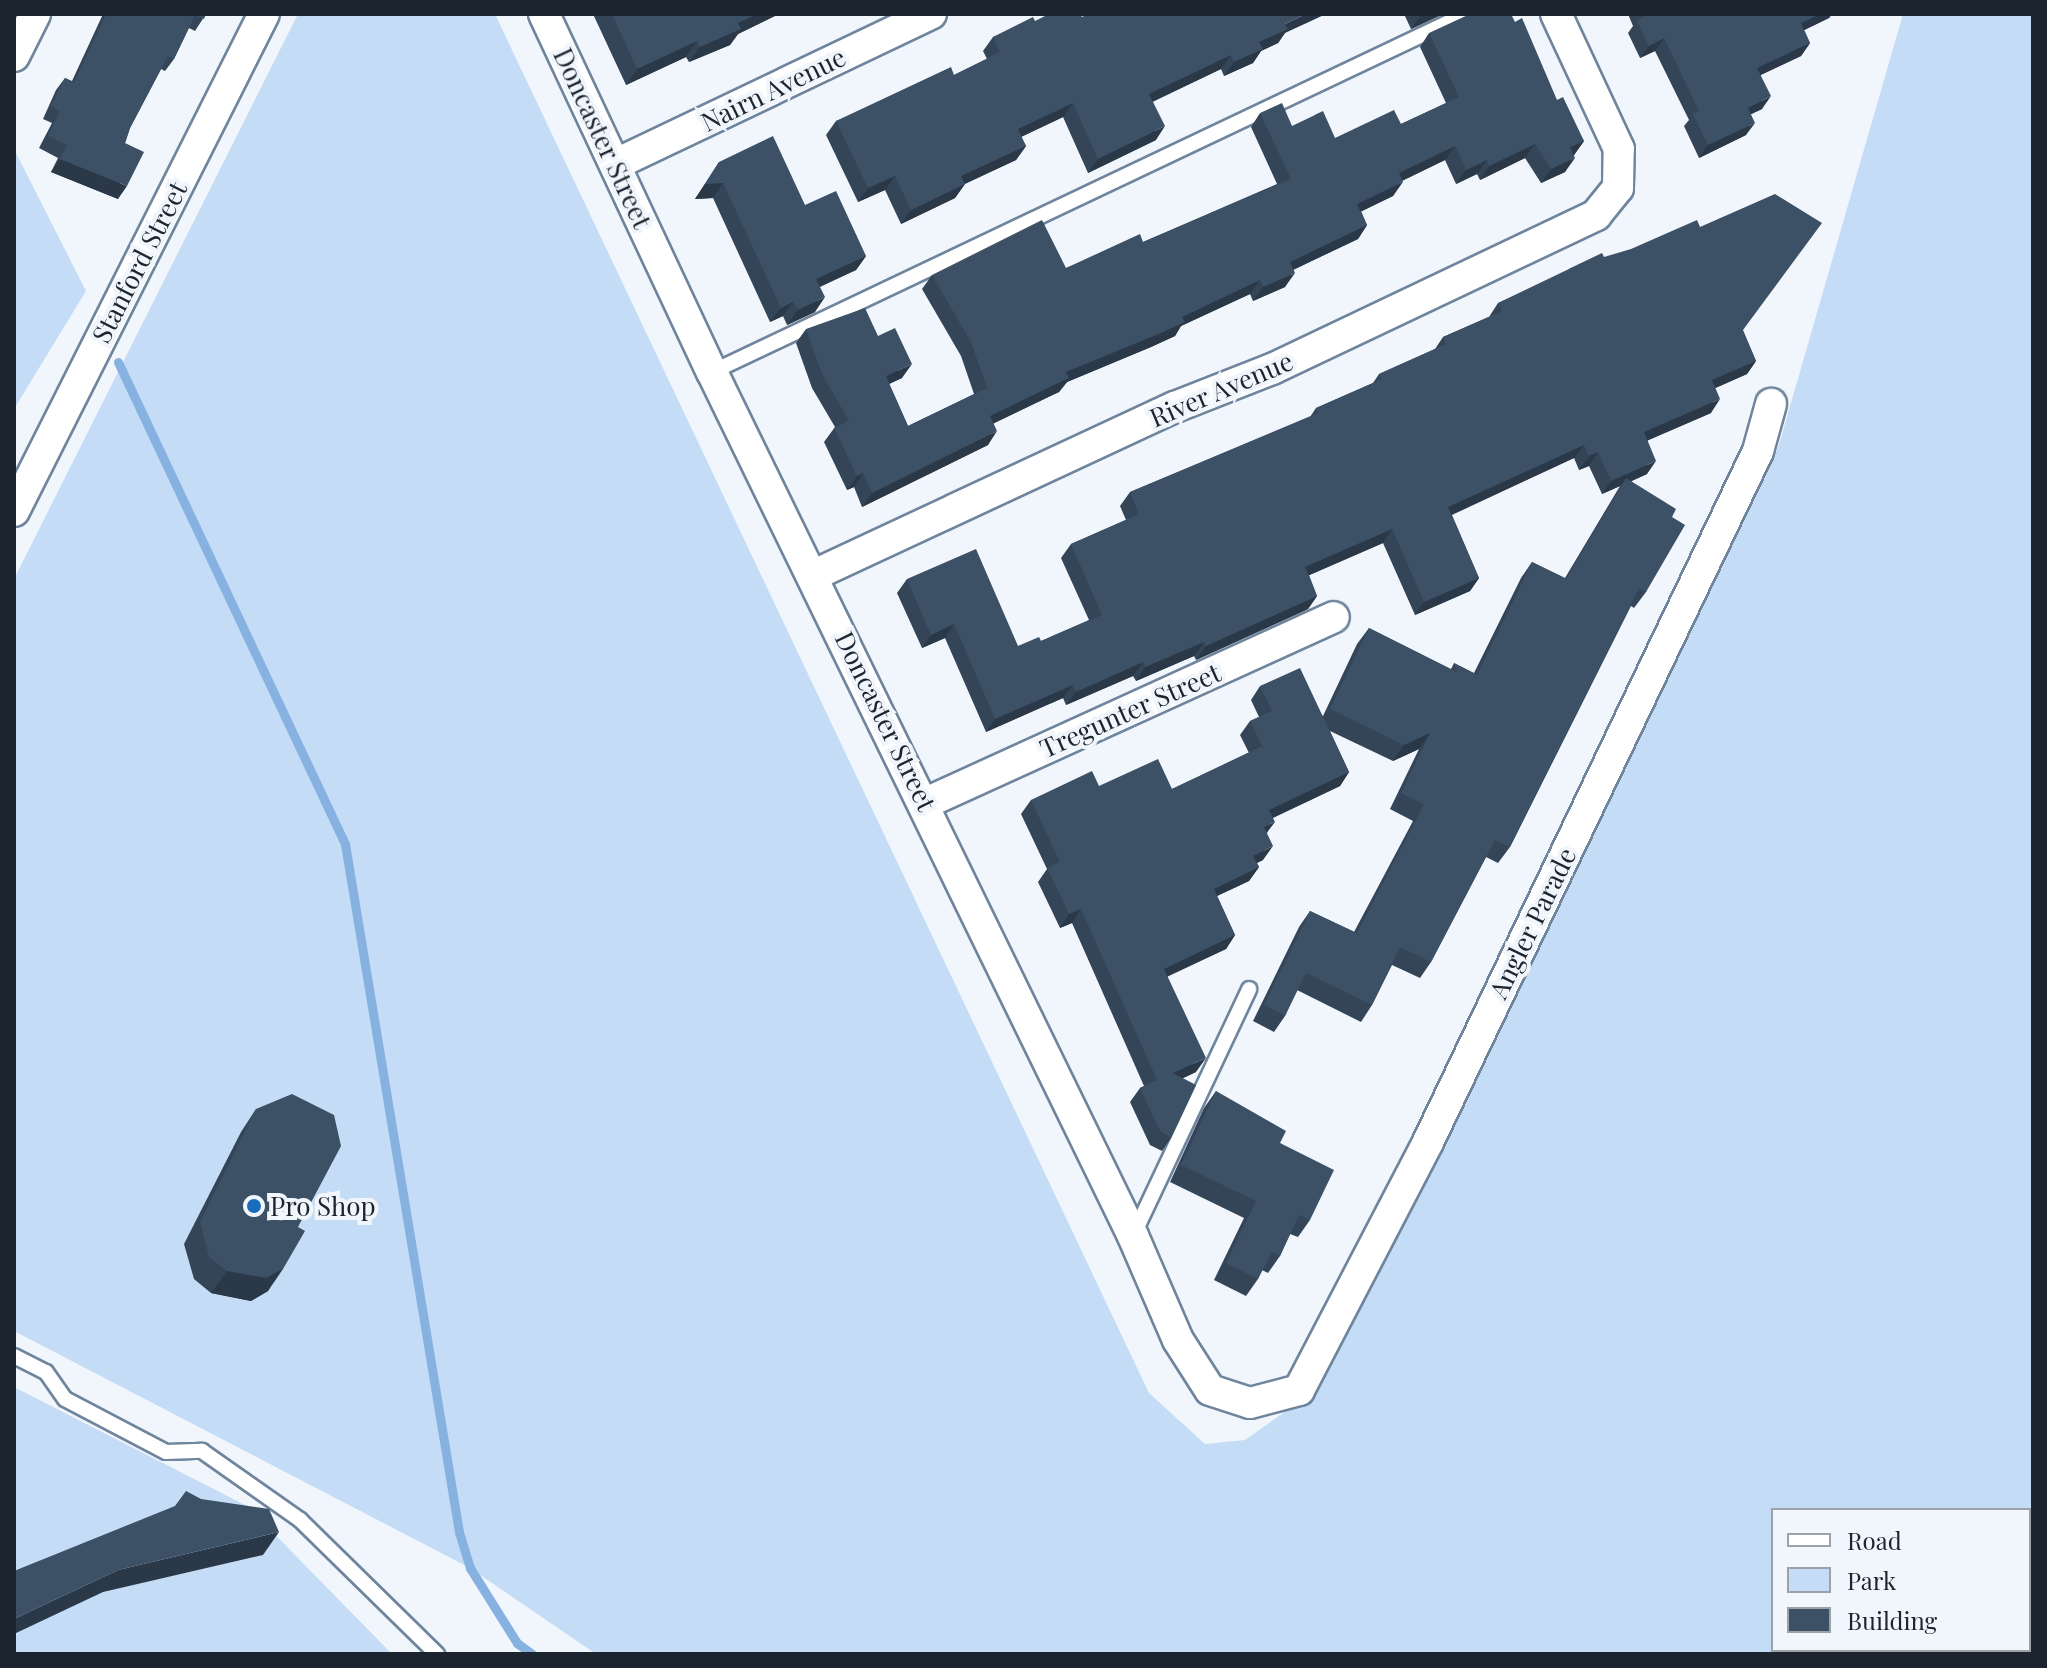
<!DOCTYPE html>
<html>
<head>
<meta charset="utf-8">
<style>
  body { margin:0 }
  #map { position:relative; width:2047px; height:1668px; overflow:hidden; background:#f1f6fc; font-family:"Playfair Display",serif }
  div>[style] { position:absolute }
  .green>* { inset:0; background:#c5dcf6 }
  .stream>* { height:9px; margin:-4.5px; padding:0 4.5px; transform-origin:4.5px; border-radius:4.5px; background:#86b1e1 }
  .roads { filter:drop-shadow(2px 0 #6f859d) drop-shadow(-2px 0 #6f859d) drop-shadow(0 2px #6f859d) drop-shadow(0 -2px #6f859d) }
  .lane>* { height:14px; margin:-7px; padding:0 7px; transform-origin:7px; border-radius:7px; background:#fff }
  .street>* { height:30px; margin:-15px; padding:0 15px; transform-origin:15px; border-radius:15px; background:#fff }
  .wall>* { inset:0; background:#344558 }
  .shaded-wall>* { inset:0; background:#2a3847 }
  .building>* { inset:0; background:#3c5066 }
  .dots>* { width:22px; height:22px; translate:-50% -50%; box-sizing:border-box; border:4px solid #f1f6fc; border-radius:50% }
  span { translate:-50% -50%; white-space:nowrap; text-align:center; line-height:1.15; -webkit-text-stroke:8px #f1f6fc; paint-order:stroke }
  .street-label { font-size:26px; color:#1c252f }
  .poi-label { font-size:26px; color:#1c252f }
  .left { translate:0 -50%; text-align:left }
  .frame { position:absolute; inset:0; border:16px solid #1c252f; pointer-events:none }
  .legend { position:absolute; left:1771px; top:1508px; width:260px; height:144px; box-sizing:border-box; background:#f1f6fc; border:2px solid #9ca2aa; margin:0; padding:10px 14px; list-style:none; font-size:24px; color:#1c252f }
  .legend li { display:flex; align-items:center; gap:16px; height:40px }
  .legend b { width:40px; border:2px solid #9ca2aa }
</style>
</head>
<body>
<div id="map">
  <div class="green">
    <div style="clip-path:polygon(evenodd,298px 14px,495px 14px,1149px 1393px,1205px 1444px,1245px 1440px,1303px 1399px,1778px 448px,1903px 14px,2033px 14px,2033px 1654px,596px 1654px,470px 1568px,14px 1331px,14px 579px,298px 14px,1773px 1510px,2029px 1510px,2029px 1650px,1773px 1650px,1773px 1510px)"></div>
    <div style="clip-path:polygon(14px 149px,86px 291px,14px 409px)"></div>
    <div style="clip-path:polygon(14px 1387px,247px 1506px,392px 1654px,14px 1654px)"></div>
  </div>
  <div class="stream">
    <div style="left:118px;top:362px;width:533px;rotate:64.78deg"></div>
    <div style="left:345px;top:844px;width:697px;rotate:80.59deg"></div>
    <div style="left:459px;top:1532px;width:38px;rotate:73deg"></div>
    <div style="left:470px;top:1568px;width:89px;rotate:57.9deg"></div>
    <div style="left:517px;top:1643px;width:19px;rotate:36deg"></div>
  </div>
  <div class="roads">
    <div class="lane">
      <div style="left:712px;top:372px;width:835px;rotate:-25.4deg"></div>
      <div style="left:1133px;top:1236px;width:273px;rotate:-64.8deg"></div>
      <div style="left:14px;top:1356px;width:36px;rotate:27deg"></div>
      <div style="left:46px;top:1372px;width:33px;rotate:55deg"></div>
      <div style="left:65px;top:1399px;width:114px;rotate:27.7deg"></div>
      <div style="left:166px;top:1452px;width:36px;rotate:-2deg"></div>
      <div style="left:202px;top:1451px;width:120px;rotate:35.1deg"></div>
      <div style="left:300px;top:1520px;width:192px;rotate:44.4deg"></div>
    </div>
    <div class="street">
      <div style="left:544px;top:14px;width:395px;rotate:64.9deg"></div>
      <div style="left:712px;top:372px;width:961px;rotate:64.02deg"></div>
      <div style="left:1133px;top:1236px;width:113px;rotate:66.6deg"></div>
      <div style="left:1178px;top:1340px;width:59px;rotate:57.4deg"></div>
      <div style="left:1210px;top:1390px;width:42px;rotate:18deg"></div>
      <div style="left:1250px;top:1403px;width:51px;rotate:-14.9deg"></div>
      <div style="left:1299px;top:1390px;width:280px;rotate:-62.5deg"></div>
      <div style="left:1428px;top:1142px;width:766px;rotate:-64.47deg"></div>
      <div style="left:1758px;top:451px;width:49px;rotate:-74.5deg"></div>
      <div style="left:14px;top:56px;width:47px;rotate:-63.4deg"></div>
      <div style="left:616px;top:164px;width:349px;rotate:-25.5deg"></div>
      <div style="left:14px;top:511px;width:556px;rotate:-63.3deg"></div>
      <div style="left:814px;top:575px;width:398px;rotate:-25deg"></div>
      <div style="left:1175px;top:407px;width:104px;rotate:-21.4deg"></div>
      <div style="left:1272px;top:369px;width:359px;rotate:-25.4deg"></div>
      <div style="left:1596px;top:215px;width:35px;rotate:-51deg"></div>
      <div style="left:1618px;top:188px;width:39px;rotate:-89deg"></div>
      <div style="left:1619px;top:149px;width:149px;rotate:-115deg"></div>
      <div style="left:926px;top:803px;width:448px;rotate:-24.5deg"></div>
    </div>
  </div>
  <div class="wall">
    <div style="clip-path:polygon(103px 14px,206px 14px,195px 31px,189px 28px,174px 59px,165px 71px,161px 69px,130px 128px,125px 143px,118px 199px,51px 172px,58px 158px,39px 148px,52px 123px,43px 119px,56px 90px,65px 78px,72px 81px)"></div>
    <div style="clip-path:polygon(593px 14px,779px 14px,738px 34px,730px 45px,689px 62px,686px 57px,626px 85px)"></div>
    <div style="clip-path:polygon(1404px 14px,1443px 14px,1411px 29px)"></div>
    <div style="clip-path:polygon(1628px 14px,1832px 14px,1829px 18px,1804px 30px,1810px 43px,1801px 56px,1761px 75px,1762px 109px,1751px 114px,1746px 135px,1699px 158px,1684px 126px,1689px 120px,1655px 51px,1640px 58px,1628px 33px,1633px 26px)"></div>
    <div style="clip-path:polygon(1082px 17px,1285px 33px,1278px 43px,1261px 51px,1253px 63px,1224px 76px,1221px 69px,1153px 101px,1156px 140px,1088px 173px,1063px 117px,1021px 137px,1026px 146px,1016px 160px,965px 184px,955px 198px,901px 224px,885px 190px,858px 202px,826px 135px,836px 121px,954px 75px,987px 59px,983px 51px,993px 37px,1035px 21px)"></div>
    <div style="clip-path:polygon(1429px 33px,1557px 100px,1584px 141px,1574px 155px,1565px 172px,1541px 183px,1525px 158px,1480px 180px,1477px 174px,1456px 184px,1445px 160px,1402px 181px,1393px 196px,1361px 211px,1367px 225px,1358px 239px,1293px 270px,1285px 287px,1253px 301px,1250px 294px,1181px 326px,1175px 336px,1151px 347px,1067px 382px,1059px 392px,994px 423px,988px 445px,862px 507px,854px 487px,847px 490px,824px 442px,835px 427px,812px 388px,796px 343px,806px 329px,878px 336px,902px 378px,889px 384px,908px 426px,974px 394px,961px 356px,922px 289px,932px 275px,1066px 268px,1143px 242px,1277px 184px,1251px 127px,1260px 113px,1292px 126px,1335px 138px,1401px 124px,1446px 103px,1420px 47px)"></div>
    <div style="clip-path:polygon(719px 162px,805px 205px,866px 256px,856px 270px,820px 287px,815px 312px,787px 325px,783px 316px,770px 322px,713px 198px,695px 199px)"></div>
    <div style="clip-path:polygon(1604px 257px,1743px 331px,1756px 361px,1747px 374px,1715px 388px,1711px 413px,1648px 440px,1647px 474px,1631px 481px,1672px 517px,1646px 592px,1634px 608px,1631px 606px,1510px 847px,1498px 863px,1486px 857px,1431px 962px,1420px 978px,1392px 965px,1372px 1005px,1361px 1022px,1297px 990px,1285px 1016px,1274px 1032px,1253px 1021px,1299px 927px,1310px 911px,1354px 932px,1413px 821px,1390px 809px,1419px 749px,1393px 761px,1330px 731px,1349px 772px,1340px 786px,1273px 818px,1267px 833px,1263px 860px,1257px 863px,1259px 867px,1249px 881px,1217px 896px,1235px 935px,1226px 949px,1167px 976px,1196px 1072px,1183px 1078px,1171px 1138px,1162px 1151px,1150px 1145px,1130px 1102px,1140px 1088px,1144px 1086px,1072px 923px,1060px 928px,1038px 882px,1047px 869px,1021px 814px,1031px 800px,1099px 786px,1172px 789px,1249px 753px,1240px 735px,1250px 721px,1259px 717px,1251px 700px,1260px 686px,1323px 716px,1357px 644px,1369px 628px,1451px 669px,1454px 663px,1474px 673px,1521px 578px,1532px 562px,1565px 578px,1620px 486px,1602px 494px,1589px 466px,1579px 470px,1574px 458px,1452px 515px,1479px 578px,1470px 591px,1415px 615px,1383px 543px,1309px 575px,1317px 596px,1308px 609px,1196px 660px,1194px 656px,1136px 681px,1133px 676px,1066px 705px,1063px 698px,986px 732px,945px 638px,922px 648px,897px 593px,907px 579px,1018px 646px,1041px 641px,1089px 620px,1061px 558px,1071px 544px,1126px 520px,1120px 506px,1130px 492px,1310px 417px,1316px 408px,1373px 383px,1379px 374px,1435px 349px,1443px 337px,1489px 317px,1498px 303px)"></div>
    <div style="clip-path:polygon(1216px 1091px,1280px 1143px,1310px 1220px,1298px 1237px,1290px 1234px,1280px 1256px,1268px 1273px,1262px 1270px,1258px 1279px,1246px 1296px,1214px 1280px,1244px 1218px,1170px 1182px,1204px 1108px)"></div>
    <div style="clip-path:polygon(256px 1109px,298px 1227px,268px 1291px,251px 1301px,211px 1293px,194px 1279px,184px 1244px,241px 1132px)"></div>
  </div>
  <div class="shaded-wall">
    <div style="clip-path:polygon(757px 14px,779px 14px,738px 34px,730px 45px,689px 62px,700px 47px,738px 23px)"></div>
    <div style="clip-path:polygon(1306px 14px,1326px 14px,1285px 33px,1278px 43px,1261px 51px,1253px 63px,1224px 76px,1234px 62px,1259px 42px,1285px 24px)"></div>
    <div style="clip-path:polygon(1423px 14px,1443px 14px,1411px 29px,1421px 15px)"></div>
    <div style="clip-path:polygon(1820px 14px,1832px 14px,1829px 18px,1792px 36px,1801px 23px)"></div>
    <div style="clip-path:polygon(1664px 38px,1655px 51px,1640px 58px,1649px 46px)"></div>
    <div style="clip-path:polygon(697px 41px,686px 57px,626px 85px,637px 69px)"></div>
    <div style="clip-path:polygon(1810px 43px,1801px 56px,1749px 80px,1757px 68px)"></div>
    <div style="clip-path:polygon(1231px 55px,1221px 69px,1140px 108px,1149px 94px)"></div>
    <div style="clip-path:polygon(1771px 96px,1762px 109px,1739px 120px,1748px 108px)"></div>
    <div style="clip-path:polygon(1073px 103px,1063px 117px,1008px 143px,1018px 129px)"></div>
    <div style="clip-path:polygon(1755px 123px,1746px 135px,1699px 158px,1708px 145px)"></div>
    <div style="clip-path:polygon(1165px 126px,1156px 140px,1088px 173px,1098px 159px)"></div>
    <div style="clip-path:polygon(1584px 141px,1574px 155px,1560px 161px,1570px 147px)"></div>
    <div style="clip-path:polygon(1535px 144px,1525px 158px,1480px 180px,1489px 166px)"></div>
    <div style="clip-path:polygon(1026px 146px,1016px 160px,951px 190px,961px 176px)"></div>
    <div style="clip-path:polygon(1455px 146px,1445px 160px,1389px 187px,1399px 173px)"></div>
    <div style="clip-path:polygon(1575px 158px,1565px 172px,1541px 183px,1551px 169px)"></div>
    <div style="clip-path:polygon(60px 159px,127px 186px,118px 199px,51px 172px)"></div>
    <div style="clip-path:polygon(1487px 160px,1477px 174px,1456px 184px,1466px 170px)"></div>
    <div style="clip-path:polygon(895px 176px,885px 190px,858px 202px,868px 188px)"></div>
    <div style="clip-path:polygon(1403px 182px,1393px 196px,1348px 218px,1357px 204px)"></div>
    <div style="clip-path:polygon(723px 183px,713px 198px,695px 199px,705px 184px)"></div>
    <div style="clip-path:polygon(965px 184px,955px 198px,901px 224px,911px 210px)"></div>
    <div style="clip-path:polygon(1367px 225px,1358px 239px,1280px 276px,1290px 262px)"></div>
    <div style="clip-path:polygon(866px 256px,856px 270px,805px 293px,816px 279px)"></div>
    <div style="clip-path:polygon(1295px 273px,1285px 287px,1253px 301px,1263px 287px)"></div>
    <div style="clip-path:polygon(1260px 280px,1250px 294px,1181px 326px,1175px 336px,1151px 347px,1067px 382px,1059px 392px,980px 430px,990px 416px,1066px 372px)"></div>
    <div style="clip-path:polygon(825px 297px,815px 312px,787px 325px,798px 310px)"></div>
    <div style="clip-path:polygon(793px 302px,783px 316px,770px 322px,781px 308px)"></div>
    <div style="clip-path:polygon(1756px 361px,1747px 374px,1702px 394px,1712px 380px)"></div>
    <div style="clip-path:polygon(912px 364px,902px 378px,876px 390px,886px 376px)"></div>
    <div style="clip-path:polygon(1720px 399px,1711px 413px,1635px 446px,1644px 432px)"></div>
    <div style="clip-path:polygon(997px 431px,988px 445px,862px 507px,872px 493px)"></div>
    <div style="clip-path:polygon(1584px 445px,1574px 458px,1439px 520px,1448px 507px)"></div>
    <div style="clip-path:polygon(1598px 452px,1589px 466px,1579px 470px,1589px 456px)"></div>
    <div style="clip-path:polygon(1656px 461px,1647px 474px,1621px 486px,1626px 478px,1620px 486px,1602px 494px,1611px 481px)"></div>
    <div style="clip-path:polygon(863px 473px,854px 487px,847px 490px,857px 476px)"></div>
    <div style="clip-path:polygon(1392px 529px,1383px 543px,1296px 581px,1305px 567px)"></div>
    <div style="clip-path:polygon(1479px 578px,1470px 591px,1415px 615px,1424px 602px)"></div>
    <div style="clip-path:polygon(1317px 596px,1308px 609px,1196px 660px,1206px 646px)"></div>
    <div style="clip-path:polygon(954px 624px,945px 638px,922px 648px,931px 635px)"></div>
    <div style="clip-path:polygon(1204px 642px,1194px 656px,1136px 681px,1145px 667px)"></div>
    <div style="clip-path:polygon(1143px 662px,1133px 676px,1066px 705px,1076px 692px)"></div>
    <div style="clip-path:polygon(1073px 685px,1063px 698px,986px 732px,995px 719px)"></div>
    <div style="clip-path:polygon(1430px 733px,1419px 749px,1393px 761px,1404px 745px)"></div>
    <div style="clip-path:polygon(1349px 772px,1340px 786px,1259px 824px,1269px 810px)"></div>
    <div style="clip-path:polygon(1275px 822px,1265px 835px,1264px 827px)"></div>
    <div style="clip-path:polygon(1273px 846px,1263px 860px,1244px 869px,1253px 856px)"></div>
    <div style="clip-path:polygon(1259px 867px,1249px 881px,1204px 902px,1214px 889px)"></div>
    <div style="clip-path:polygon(1081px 909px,1072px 923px,1060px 928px,1069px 914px)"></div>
    <div style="clip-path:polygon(1235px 935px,1226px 949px,1154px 983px,1164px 969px)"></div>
    <div style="clip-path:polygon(1206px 1058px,1196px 1072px,1164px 1087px,1173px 1073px)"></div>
    <div style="clip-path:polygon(283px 1269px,268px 1291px,251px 1301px,211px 1293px,227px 1271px)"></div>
    <div style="clip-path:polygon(279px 1532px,263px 1555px,103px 1592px,14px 1634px,14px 1619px,118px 1570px)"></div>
  </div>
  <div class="building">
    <div style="clip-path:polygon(106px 14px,206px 14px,204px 19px,195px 15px,174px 59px,168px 56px,130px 128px,125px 143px,144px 152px,127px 186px,60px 159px,67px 145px,48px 136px,60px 111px,51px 106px,65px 78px,74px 83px)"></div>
    <div style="clip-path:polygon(612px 14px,757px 14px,738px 23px,741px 29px,700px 47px,697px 41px,637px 69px)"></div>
    <div style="clip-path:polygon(1049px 14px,1080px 14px,1082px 17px,1088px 14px,1306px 14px,1285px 24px,1288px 29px,1259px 42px,1263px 49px,1234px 62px,1231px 55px,1149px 94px,1165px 126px,1098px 159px,1073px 103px,1018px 129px,1026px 146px,961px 176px,965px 184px,911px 210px,895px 176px,868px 188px,836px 121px,951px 67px,954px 75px,1000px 52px,993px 37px,1033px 17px,1035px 21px)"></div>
    <div style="clip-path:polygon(1470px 14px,1511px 14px,1515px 22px,1522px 18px,1557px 100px,1563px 97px,1584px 141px,1570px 147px,1575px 158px,1551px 169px,1535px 144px,1489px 166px,1487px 160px,1466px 170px,1455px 146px,1399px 173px,1403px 182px,1357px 204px,1367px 225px,1290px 262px,1295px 273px,1263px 287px,1260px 280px,1182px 317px,1185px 322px,1161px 333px,1066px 372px,1069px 378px,990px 416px,997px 431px,872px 493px,863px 473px,857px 476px,834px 428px,849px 421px,822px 374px,806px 329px,865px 308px,878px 336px,895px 328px,912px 364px,886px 376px,908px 426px,987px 388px,971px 342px,932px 275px,1042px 220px,1066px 268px,1140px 234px,1143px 242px,1291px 179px,1260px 113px,1282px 103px,1292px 126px,1323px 111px,1335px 138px,1394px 110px,1401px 124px,1459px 97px,1429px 33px)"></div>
    <div style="clip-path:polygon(1642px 14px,1820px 14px,1801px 23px,1810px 43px,1757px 68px,1771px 96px,1748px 108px,1755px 123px,1708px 145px,1693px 114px,1699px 111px,1664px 38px,1649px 46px,1637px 21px,1644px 17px)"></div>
    <div style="clip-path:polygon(773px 136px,805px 205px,836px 191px,866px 256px,816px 279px,825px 297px,798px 310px,793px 302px,781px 308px,723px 183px,705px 184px,719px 162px)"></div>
    <div style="clip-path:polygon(1775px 194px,1822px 223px,1743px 330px,1756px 361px,1712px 380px,1720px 399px,1644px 432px,1656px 461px,1611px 481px,1598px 452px,1589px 456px,1584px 445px,1448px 507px,1479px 578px,1424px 602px,1392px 529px,1305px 567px,1317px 596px,1206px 646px,1204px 642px,1145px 667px,1143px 662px,1076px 692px,1073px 685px,995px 719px,954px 624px,931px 635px,907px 579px,976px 549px,1018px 646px,1039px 637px,1041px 641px,1102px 615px,1071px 544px,1139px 514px,1130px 492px,1318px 413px,1316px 408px,1382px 379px,1379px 374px,1446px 344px,1443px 337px,1502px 311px,1498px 303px,1602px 253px,1604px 257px,1631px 249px,1697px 220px,1700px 227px)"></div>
    <div style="clip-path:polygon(1626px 478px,1676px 509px,1672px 517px,1685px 525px,1646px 592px,1639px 588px,1510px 847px,1495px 840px,1431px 962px,1400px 947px,1372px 1005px,1306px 973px,1285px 1016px,1264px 1005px,1310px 911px,1357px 933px,1424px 804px,1401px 793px,1430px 733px,1404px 745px,1330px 709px,1369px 628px,1458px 673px,1454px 663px,1477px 675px,1532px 562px,1566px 579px)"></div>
    <div style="clip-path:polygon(1300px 668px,1349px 772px,1269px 810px,1275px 822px,1264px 827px,1273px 846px,1253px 856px,1259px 867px,1214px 889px,1235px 935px,1164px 969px,1206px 1058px,1173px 1073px,1196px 1085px,1171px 1138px,1160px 1131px,1140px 1088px,1157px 1080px,1081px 909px,1069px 914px,1047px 868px,1060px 862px,1031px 800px,1092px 771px,1099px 786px,1158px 759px,1172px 789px,1262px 746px,1250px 721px,1272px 711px,1260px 686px)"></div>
    <div style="clip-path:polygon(1216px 1091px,1286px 1131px,1280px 1143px,1334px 1170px,1310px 1220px,1299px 1215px,1280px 1256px,1272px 1252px,1258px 1279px,1226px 1263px,1256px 1201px,1181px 1165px)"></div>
    <div style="clip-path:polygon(292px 1094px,334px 1115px,341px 1146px,298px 1227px,305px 1231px,283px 1269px,266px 1278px,227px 1271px,209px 1257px,200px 1222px,256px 1109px)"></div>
    <div style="clip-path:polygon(186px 1491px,201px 1499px,269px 1509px,279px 1532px,118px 1570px,14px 1619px,14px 1571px,175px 1506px)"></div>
  </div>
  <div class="dots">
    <div style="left:254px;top:1206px;background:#186ebc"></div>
  </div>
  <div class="street-label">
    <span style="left:773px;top:89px;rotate:-26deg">Nairn Avenue</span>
    <span style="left:603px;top:138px;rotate:65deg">Doncaster Street</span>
    <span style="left:139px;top:262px;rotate:-63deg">Stanford Street</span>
    <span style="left:1221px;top:389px;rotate:-23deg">River Avenue</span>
    <span style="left:1130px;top:710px;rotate:-24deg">Tregunter Street</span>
    <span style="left:886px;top:721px;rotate:64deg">Doncaster Street</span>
    <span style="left:1532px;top:923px;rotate:-64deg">Angler Parade</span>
  </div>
  <div class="poi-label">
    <span class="left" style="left:270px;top:1206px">Pro Shop</span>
  </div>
  <div class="frame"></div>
  <ul class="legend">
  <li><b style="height:10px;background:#fff"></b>Road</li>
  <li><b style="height:22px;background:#c5dcf6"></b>Park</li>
  <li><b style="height:22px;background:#3c5066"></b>Building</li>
  </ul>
</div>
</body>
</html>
